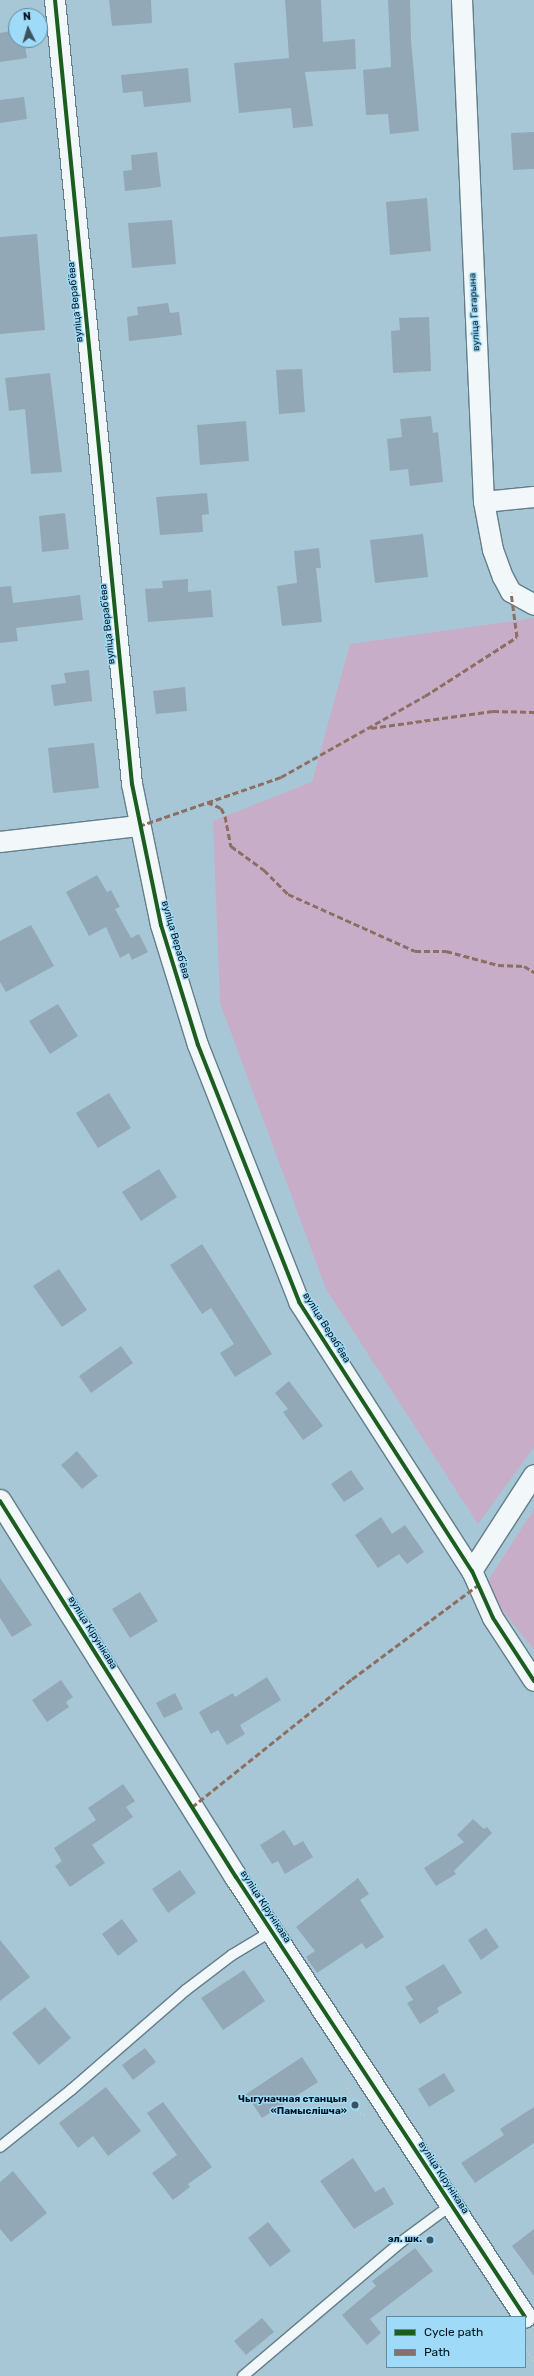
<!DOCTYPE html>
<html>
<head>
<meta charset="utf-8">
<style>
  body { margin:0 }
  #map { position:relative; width:534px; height:2376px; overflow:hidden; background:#a7c7d6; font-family:Rubik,sans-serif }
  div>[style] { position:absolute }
  .green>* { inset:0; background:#c8adc8 }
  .building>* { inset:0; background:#92a8b6 }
  .path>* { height:2.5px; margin-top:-1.25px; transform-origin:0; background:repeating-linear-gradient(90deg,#bec8cd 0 1px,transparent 0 4px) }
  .roads { filter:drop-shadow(1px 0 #637e89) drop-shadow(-1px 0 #637e89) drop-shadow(0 1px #637e89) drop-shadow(0 -1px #637e89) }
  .service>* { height:10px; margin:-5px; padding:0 5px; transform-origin:5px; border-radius:5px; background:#f2f7f9 }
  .minor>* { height:20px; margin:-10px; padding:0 10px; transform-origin:10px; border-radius:10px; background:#f2f7f9 }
  .tertiary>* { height:22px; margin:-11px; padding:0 11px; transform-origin:11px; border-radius:11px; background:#f2f7f9 }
  .quiet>* { height:3px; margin-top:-1.5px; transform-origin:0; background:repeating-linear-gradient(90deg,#8d6e63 0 6px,transparent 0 9px) }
  .cycleway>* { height:4px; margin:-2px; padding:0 2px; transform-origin:2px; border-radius:2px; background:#1b5e20 }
  .dots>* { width:11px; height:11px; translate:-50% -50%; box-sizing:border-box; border:2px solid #9fdbf8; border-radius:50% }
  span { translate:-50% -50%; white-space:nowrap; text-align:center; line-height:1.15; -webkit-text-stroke:3px #9fdbf8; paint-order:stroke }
  .street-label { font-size:10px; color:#00141e }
  .poi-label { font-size:10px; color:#00141e; font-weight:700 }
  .right { translate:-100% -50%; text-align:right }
  .legend { position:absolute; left:386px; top:2316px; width:140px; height:52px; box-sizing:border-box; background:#9fdbf8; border:1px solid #5f8ba1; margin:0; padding:5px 7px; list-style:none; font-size:12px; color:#00141e }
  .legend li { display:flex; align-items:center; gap:8px; height:20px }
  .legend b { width:20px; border:1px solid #5f8ba1 }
  .north { position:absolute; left:8px; top:8px; width:40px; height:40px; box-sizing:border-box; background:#9fdbf8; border:1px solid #5f8ba1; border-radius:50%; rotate:355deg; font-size:11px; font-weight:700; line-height:16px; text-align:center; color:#00141e }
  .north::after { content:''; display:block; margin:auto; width:14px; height:18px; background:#3a535e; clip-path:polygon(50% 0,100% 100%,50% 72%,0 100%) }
</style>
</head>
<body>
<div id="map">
  <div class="green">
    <div style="clip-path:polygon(534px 618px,534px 1447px,478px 1524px,326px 1289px,220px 1003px,213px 821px,312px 782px,350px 644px)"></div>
    <div style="clip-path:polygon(534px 1509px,534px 1650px,484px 1587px)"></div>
  </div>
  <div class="building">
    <div style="clip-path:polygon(109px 0,151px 0,152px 23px,112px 26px)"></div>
    <div style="clip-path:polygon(285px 0,321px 0,323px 42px,355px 39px,356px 69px,305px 72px,313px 126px,293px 128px,291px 108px,239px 113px,234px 63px,289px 58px)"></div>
    <div style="clip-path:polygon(388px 0,410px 0,411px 40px,419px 131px,390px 134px,388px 114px,366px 115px,363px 70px,391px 67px)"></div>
    <div style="clip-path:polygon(16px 30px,16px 40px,24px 40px,27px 58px,0 62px,0 33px)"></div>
    <div style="clip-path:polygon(188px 68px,191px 102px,144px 107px,142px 91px,123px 93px,121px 75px)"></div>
    <div style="clip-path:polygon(24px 97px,27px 119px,0 123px,0 100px)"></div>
    <div style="clip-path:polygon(534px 132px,534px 169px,513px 170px,511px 133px)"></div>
    <div style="clip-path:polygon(157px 152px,161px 187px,125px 191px,123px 171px,132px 170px,131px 155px)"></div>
    <div style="clip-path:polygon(427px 198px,431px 251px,390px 255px,386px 202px)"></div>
    <div style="clip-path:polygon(172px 220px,176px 264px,132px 268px,128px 223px)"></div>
    <div style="clip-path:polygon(37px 234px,45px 330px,0 334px,0 237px)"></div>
    <div style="clip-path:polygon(168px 303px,170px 313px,179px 312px,182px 335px,129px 341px,127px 317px,138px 315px,137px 307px)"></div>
    <div style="clip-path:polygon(429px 317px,431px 371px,393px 373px,391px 331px,400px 330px,399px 318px)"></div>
    <div style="clip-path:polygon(302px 369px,305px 412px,279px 414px,276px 370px)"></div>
    <div style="clip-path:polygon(50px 373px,62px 472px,31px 474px,25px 409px,9px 411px,5px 378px)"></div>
    <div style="clip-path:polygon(431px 416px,433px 433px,438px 432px,443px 482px,410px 486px,408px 469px,390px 471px,387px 439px,402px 437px,400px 419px)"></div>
    <div style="clip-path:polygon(246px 421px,249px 461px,200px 465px,197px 425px)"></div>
    <div style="clip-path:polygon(207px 493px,209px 514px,202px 515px,203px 532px,160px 535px,156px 497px)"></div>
    <div style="clip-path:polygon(65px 513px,69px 549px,42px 552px,39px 516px)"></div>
    <div style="clip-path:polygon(423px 534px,428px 577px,375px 583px,370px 540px)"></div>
    <div style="clip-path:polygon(319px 548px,321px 568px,316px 568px,322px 622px,282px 626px,277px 586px,297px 583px,294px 551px)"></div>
    <div style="clip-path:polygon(188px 579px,188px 592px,211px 590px,213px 617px,148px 622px,145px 589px,163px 588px,162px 581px)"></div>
    <div style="clip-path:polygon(11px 586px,13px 603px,80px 595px,83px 620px,16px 628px,18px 641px,0 643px,0 587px)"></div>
    <div style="clip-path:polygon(89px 670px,92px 701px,54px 706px,51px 685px,66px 683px,64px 673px)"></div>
    <div style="clip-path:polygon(185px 687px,187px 711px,156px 714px,153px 691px)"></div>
    <div style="clip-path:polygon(94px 743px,99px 788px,53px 793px,48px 748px)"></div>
    <div style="clip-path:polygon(97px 875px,107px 892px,111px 890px,120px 907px,115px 909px,131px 938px,139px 934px,148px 952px,132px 960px,129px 953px,120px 958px,106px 927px,89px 936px,66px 892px)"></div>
    <div style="clip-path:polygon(31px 925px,54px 966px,6px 992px,0 982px,0 941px)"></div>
    <div style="clip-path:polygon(58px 1004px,78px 1036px,50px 1054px,29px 1021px)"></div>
    <div style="clip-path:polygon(109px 1093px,131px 1128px,98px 1148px,76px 1113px)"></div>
    <div style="clip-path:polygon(159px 1169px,177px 1197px,141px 1221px,122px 1192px)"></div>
    <div style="clip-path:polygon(202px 1244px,272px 1354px,235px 1377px,220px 1353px,234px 1344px,211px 1308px,202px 1314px,170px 1265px)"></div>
    <div style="clip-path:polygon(59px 1269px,87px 1310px,62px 1327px,33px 1286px)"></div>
    <div style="clip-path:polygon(121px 1346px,133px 1363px,91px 1393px,79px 1376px)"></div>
    <div style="clip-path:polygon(289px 1381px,323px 1426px,303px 1440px,283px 1412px,288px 1409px,275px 1393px)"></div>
    <div style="clip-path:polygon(77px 1451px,98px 1476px,82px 1489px,61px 1465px)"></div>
    <div style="clip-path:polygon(351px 1470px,364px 1489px,344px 1502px,331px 1484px)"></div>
    <div style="clip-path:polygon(381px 1517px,392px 1534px,405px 1525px,424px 1552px,407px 1564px,399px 1554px,378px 1568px,355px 1535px)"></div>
    <div style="clip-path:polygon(0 1578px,32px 1625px,12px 1637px,0 1618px)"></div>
    <div style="clip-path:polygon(140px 1592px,158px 1621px,130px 1638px,112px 1609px)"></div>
    <div style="clip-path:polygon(267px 1677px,281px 1700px,240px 1725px,245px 1734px,227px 1745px,218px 1730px,211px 1734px,199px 1712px,233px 1693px,235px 1697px)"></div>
    <div style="clip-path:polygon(61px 1680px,73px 1697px,66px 1702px,69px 1707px,47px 1722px,32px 1700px)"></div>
    <div style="clip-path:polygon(175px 1693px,183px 1709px,164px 1718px,156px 1703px)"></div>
    <div style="clip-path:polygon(123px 1784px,135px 1801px,126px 1807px,133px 1817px,92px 1845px,105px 1863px,70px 1887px,55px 1866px,62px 1861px,54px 1848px,96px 1820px,88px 1808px)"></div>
    <div style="clip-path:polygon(473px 1819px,484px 1829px,487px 1827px,492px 1833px,454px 1871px,456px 1874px,436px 1886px,424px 1868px,464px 1842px,457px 1835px)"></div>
    <div style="clip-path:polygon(284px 1830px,294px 1846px,303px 1841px,313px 1857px,285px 1874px,278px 1861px,272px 1864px,260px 1845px)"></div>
    <div style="clip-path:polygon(180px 1870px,196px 1893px,168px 1913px,152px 1889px)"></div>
    <div style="clip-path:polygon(358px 1878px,369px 1894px,360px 1900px,384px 1937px,366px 1949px,362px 1943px,317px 1973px,306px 1957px,315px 1951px,296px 1927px)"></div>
    <div style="clip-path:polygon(122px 1919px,138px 1941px,118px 1956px,102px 1934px)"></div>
    <div style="clip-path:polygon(486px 1928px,499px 1947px,481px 1960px,468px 1940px)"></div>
    <div style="clip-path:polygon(0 1940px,30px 1977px,0 2001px)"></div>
    <div style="clip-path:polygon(444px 1964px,462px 1993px,437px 2008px,439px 2012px,420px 2024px,407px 2003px,413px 2000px,405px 1987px)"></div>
    <div style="clip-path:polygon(244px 1970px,265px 2001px,223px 2030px,201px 1998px)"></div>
    <div style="clip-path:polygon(45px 2007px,71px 2038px,39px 2065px,12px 2033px)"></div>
    <div style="clip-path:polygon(145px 2048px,156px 2062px,133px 2080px,122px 2065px)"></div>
    <div style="clip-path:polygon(302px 2057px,318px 2082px,262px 2118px,246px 2094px)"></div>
    <div style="clip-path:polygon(444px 2073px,455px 2091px,429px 2107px,418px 2089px)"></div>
    <div style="clip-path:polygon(106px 2087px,141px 2131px,108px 2156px,93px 2136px,78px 2148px,59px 2123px)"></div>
    <div style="clip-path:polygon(163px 2102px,212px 2167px,188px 2184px,190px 2187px,173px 2200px,152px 2173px,177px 2155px,147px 2113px)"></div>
    <div style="clip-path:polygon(534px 2107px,534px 2143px,475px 2183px,461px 2163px,504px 2135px,500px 2129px)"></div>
    <div style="clip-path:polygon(353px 2158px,375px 2192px,384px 2187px,394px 2204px,354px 2229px,320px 2181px)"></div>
    <div style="clip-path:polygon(13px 2171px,47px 2213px,11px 2242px,0 2229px,0 2182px)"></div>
    <div style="clip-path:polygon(268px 2222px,291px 2251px,270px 2267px,248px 2238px)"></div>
    <div style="clip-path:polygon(534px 2229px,534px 2276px,512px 2246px)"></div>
    <div style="clip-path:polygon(415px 2248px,433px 2271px,370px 2319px,381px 2333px,367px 2345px,342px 2315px,376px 2286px,372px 2281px)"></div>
    <div style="clip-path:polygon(262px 2318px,274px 2332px,246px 2355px,234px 2341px)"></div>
  </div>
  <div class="path">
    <div style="left:346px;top:2084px;width:32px;rotate:64deg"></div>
    <div style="left:360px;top:2113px;width:6px;rotate:18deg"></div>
    <div style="left:525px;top:2346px;width:17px;rotate:59deg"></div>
  </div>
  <div class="roads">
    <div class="service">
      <div style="left:0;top:2147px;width:91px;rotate:-38.8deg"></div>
      <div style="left:71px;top:2090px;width:152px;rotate:-41deg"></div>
      <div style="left:186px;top:1990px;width:58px;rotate:-37.3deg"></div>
      <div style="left:232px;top:1955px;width:47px;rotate:-31deg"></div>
      <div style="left:243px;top:2376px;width:207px;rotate:-40.3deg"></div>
      <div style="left:401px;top:2242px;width:62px;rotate:-36.5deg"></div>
    </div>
    <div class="minor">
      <div style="left:55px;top:0;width:788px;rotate:84.39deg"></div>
      <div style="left:132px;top:784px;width:144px;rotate:78.4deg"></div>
      <div style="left:161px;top:925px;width:126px;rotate:72.9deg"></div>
      <div style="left:198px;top:1045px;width:276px;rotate:68.5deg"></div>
      <div style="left:299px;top:1302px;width:320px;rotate:57.3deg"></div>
      <div style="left:472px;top:1571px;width:51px;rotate:65.9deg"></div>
      <div style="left:493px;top:1618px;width:75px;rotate:56.9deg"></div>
      <div style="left:462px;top:0;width:502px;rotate:87.49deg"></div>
      <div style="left:484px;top:502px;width:49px;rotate:79.4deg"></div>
      <div style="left:493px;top:550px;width:29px;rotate:70deg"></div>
      <div style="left:503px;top:577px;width:17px;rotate:62deg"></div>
      <div style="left:511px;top:592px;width:26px;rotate:29deg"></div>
      <div style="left:484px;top:502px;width:50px;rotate:-5.7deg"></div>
      <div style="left:0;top:842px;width:140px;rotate:-6.6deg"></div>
      <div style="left:472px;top:1571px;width:114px;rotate:-57.1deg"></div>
    </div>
    <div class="tertiary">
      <div style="left:0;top:1501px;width:444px;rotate:57.9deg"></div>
      <div style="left:236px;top:1877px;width:526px;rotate:56.7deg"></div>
    </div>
  </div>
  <div class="quiet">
    <div style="left:371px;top:728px;width:123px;rotate:-7.9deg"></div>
    <div style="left:493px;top:711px;width:41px;rotate:1.4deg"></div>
    <div style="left:207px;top:802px;width:15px;rotate:23deg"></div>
    <div style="left:221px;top:808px;width:9px;rotate:63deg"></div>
    <div style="left:225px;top:816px;width:31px;rotate:79deg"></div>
    <div style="left:231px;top:846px;width:41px;rotate:36deg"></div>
    <div style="left:264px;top:870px;width:34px;rotate:45deg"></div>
    <div style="left:288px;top:894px;width:139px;rotate:24.2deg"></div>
    <div style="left:415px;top:951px;width:31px"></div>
    <div style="left:446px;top:951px;width:54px;rotate:15.1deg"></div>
    <div style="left:498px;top:965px;width:26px;rotate:2deg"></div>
    <div style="left:524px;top:966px;width:12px;rotate:31deg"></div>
    <div style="left:139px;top:826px;width:150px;rotate:-19deg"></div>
    <div style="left:281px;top:777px;width:165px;rotate:-29.4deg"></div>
    <div style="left:425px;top:696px;width:109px;rotate:-32.7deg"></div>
    <div style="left:517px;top:637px;width:45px;rotate:-97.6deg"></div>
    <div style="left:192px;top:1807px;width:205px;rotate:-38.7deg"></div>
    <div style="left:352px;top:1679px;width:157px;rotate:-36.7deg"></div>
  </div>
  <div class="cycleway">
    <div style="left:55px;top:0;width:788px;rotate:84.39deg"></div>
    <div style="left:132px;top:784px;width:144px;rotate:78.4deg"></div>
    <div style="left:161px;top:925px;width:126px;rotate:72.9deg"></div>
    <div style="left:198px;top:1045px;width:276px;rotate:68.5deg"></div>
    <div style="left:299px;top:1302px;width:320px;rotate:57.3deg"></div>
    <div style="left:472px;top:1571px;width:51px;rotate:65.9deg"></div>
    <div style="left:493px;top:1618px;width:75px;rotate:56.9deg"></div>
    <div style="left:0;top:1501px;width:444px;rotate:57.9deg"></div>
    <div style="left:236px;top:1877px;width:526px;rotate:56.7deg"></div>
  </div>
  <div class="dots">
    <div style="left:355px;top:2105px;background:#3a535e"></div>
    <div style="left:430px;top:2240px;background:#3a535e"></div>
  </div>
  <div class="street-label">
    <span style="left:76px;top:302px;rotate:-96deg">вуліца Верабʼёва</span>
    <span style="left:475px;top:312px;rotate:-93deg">вуліца Гагарына</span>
    <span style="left:108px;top:624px;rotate:-96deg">вуліца Верабʼёва</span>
    <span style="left:175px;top:940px;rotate:74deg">вуліца Верабʼёва</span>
    <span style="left:326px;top:1328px;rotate:58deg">вуліца Верабʼёва</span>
    <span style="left:92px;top:1633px;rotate:58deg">вуліца Кірунікава</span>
    <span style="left:265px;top:1907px;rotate:57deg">вуліца Кірунікава</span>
    <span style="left:443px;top:2178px;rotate:57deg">вуліца Кірунікава</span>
  </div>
  <div class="poi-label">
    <span class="right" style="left:347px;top:2105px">Чыгуначная станцыя<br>«Памыслішча»</span>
    <span class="right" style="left:422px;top:2240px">эл. шк.</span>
  </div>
  <ul class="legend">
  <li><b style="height:5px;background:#1b5e20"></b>Cycle path</li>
  <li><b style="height:5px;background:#8d6e63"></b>Path</li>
  </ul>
  <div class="north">N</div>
</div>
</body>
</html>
